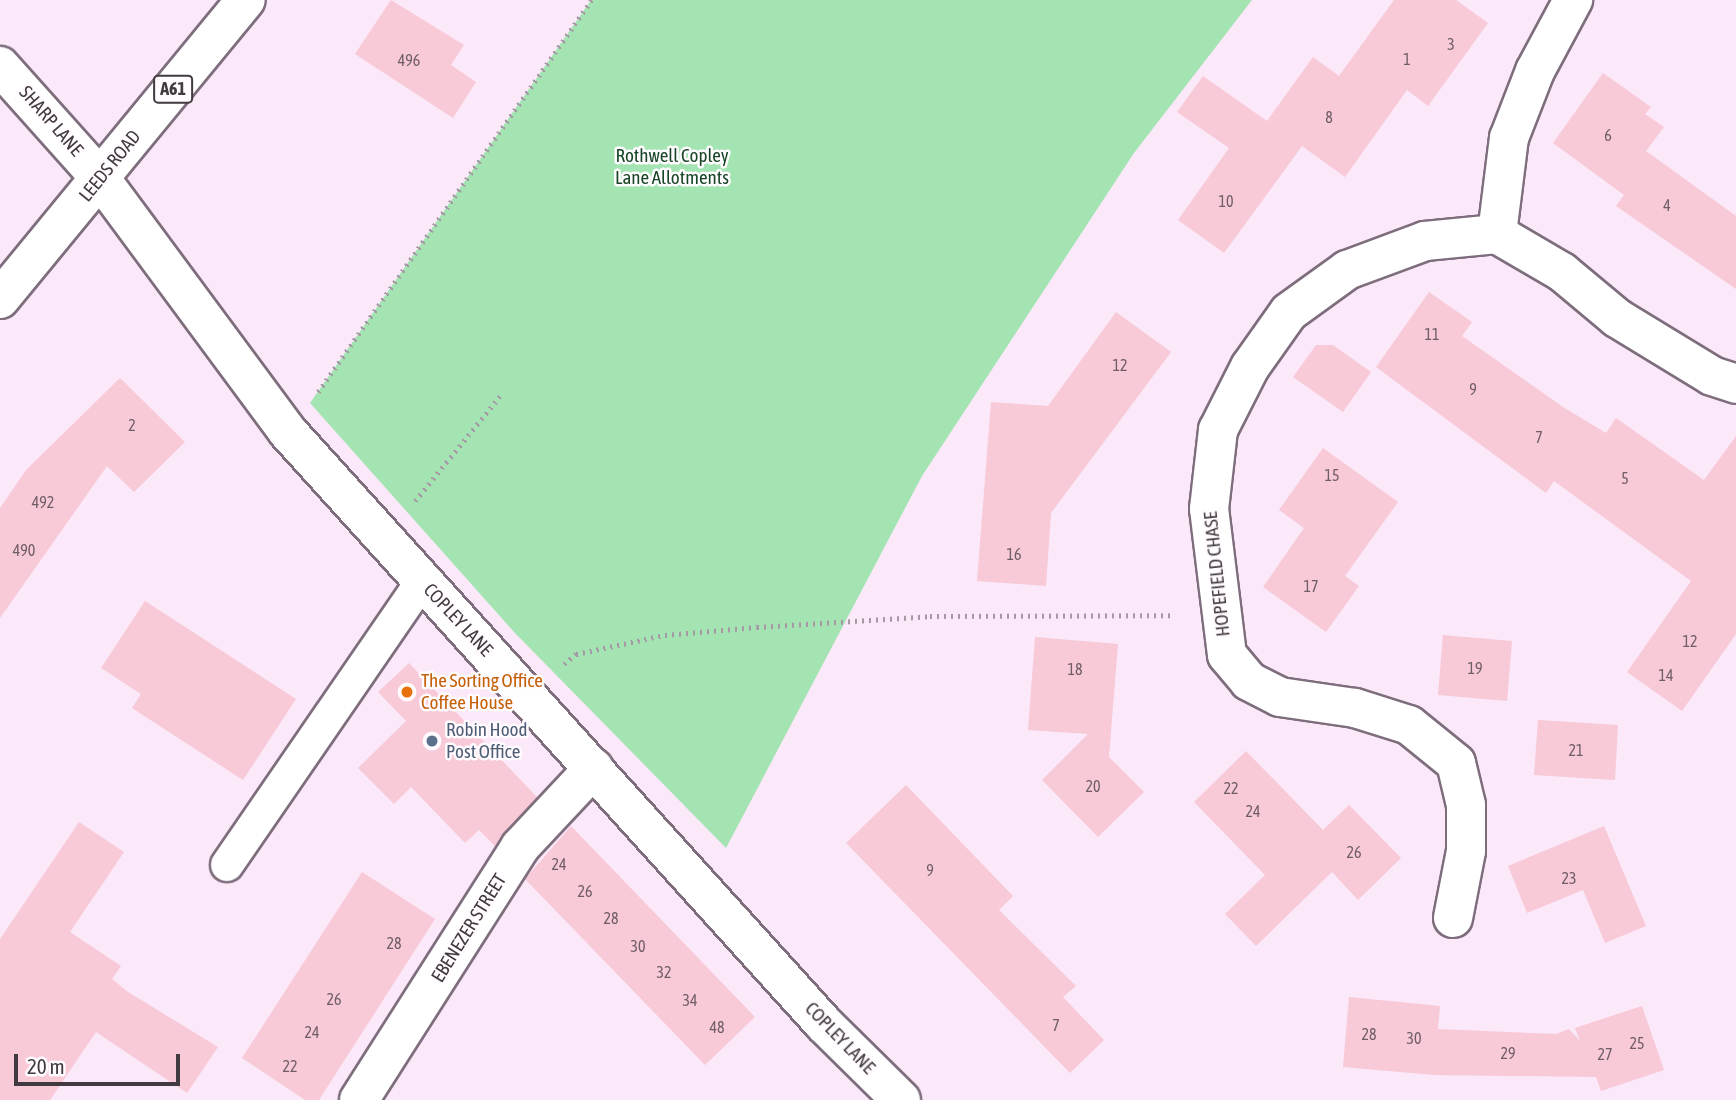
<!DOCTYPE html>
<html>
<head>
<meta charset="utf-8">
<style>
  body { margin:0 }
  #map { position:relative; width:1736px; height:1100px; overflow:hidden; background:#fbe8f9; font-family:"Asap Condensed",sans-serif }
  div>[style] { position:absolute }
  .green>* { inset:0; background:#a4e4b3 }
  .building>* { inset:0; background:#f8c9d7 }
  .path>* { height:4.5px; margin-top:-2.25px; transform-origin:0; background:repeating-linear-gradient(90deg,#a698a4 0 2px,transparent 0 7px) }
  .roads { filter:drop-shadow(2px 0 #7e6e7d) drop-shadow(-2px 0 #7e6e7d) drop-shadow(0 2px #7e6e7d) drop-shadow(0 -2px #7e6e7d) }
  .lane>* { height:32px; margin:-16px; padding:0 16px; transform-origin:16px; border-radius:16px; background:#fff }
  .street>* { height:38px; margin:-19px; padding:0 19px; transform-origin:19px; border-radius:19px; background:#fff }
  .secondary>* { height:38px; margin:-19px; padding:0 19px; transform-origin:19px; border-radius:19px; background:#fff }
  .primary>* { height:38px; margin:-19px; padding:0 19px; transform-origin:19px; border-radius:19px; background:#fff }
  .dots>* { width:19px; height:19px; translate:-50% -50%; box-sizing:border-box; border:4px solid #fffbfe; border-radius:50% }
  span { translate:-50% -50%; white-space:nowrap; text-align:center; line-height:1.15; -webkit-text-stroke:5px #fffbfe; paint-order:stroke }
  .number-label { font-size:16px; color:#705e66 }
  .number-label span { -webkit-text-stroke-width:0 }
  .shield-label span { padding:2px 5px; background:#fffbfe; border:2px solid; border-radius:5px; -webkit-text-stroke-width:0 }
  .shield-label { font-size:18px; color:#423a41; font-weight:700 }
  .street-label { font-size:19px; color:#423a41 }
  .park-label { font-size:19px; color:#174626 }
  .food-label { font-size:19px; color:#c56008 }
  .left { translate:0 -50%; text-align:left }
  .service-label { font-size:19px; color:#4e5e75 }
  .scale { position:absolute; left:14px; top:1054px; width:166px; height:32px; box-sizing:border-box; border:4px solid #423a41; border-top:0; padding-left:9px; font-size:21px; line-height:24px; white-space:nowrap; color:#423a41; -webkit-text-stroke:5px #fffbfe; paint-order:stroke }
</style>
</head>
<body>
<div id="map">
  <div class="green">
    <div style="clip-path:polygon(591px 0,1252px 0,1134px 153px,922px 476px,726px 848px,514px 632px,310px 403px)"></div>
  </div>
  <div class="building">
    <div style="clip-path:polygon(391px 0,464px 45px,451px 65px,476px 82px,453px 118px,355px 54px)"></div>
    <div style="clip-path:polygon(1394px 0,1456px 0,1488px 23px,1428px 106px,1407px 90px,1345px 177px,1302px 146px,1224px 253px,1178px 220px,1229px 148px,1177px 112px,1203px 76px,1267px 121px,1313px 57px,1339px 76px)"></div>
    <div style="clip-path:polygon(1603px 73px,1651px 107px,1645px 114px,1664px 127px,1646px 151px,1736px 216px,1736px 289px,1616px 206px,1624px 195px,1553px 143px)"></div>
    <div style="clip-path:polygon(1429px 292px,1472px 322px,1462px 336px,1563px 407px,1606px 433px,1616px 418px,1704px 480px,1736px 436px,1736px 634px,1682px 711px,1627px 672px,1691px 581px,1554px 481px,1546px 493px,1376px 367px)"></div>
    <div style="clip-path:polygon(1116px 312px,1171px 352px,1051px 513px,1046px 586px,977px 581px,991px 402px,1048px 406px)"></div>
    <div style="clip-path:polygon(1316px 345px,1333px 345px,1371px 372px,1343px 412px,1293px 377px)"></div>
    <div style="clip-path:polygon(120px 378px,185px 442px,134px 492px,107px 466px,0 618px,0 508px,26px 470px)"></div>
    <div style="clip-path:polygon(1323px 448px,1398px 502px,1345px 576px,1359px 586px,1326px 632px,1263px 587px,1304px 528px,1279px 510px)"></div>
    <div style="clip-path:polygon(145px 601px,296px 699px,243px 780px,132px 708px,141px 694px,101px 668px)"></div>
    <div style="clip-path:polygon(1443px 635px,1512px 641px,1507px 701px,1438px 695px)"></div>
    <div style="clip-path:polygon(1035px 637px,1118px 644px,1109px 757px,1144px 792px,1098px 837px,1042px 780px,1088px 734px,1028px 730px)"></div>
    <div style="clip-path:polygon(409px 663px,537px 797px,495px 846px,479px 830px,465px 843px,411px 787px,394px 804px,358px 768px,406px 721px,378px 692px)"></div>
    <div style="clip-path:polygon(1538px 720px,1618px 725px,1615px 780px,1534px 775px)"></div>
    <div style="clip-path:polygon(1246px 751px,1323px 830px,1349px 805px,1401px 858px,1358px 900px,1332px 872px,1256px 946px,1225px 914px,1265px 875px,1194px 802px)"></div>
    <div style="clip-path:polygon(906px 785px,1013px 896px,999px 910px,1076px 986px,1063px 997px,1104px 1040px,1070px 1073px,846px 843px)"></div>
    <div style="clip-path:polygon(79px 822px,124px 852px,70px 932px,121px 966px,112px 979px,128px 992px,218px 1047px,187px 1093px,96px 1032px,50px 1100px,0 1100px,0 939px)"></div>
    <div style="clip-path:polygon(571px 826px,755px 1017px,705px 1065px,525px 879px)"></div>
    <div style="clip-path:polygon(1604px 826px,1646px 926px,1605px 943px,1583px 890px,1527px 913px,1508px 866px)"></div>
    <div style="clip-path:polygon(362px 872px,435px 919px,319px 1100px,305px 1100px,242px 1058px)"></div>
    <div style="clip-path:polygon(1349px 997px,1440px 1006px,1438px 1029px,1556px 1034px,1569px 1029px,1580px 1041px,1575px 1028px,1642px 1006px,1664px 1070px,1601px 1091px,1596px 1077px,1434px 1075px,1343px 1067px)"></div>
  </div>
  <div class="path">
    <div style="left:318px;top:392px;width:478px;rotate:-55.1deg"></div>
    <div style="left:415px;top:501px;width:135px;rotate:-51deg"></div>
    <div style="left:564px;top:664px;width:16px;rotate:-40deg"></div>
    <div style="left:576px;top:654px;width:91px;rotate:-12.1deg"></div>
    <div style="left:665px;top:635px;width:92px;rotate:-5deg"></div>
    <div style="left:757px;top:627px;width:173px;rotate:-3.6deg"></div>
    <div style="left:930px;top:616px;width:242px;rotate:-0.2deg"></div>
  </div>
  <div class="roads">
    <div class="lane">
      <div style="left:227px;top:865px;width:345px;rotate:-55.5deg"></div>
    </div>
    <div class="street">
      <div style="left:1497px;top:234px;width:97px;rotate:-82.9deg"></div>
      <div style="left:1509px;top:138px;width:72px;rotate:-68.8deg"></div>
      <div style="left:1535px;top:71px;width:81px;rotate:-61.8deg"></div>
      <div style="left:1453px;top:918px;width:68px;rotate:-79deg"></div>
      <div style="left:1466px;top:851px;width:46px;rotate:-90deg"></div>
      <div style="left:1466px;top:805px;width:43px;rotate:-103.4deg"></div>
      <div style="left:1456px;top:763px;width:60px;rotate:-141deg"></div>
      <div style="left:1409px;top:725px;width:57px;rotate:-162.5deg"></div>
      <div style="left:1355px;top:708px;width:76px;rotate:-171.7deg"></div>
      <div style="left:1280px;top:697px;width:35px;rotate:-153deg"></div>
      <div style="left:1249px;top:681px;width:34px;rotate:-130deg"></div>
      <div style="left:1227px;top:655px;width:147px;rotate:-97deg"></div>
      <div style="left:1209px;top:509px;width:80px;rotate:-83.5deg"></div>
      <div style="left:1218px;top:430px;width:71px;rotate:-63.1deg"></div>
      <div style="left:1250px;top:367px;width:67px;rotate:-54.7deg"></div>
      <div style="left:1289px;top:312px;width:72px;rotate:-35.9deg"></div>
      <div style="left:1347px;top:270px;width:83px;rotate:-20.4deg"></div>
      <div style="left:1425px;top:241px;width:72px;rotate:-5.6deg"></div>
      <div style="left:1497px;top:234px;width:75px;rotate:30.3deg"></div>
      <div style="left:1562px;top:272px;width:72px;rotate:39.9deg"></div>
      <div style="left:1617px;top:318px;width:111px;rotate:31.4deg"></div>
      <div style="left:1712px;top:376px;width:25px;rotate:18deg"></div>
      <div style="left:359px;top:1100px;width:300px;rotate:-57.5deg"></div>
      <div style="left:520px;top:847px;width:108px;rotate:-46.9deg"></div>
    </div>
    <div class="secondary">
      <div style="left:0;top:66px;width:150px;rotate:48.2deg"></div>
      <div style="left:100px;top:178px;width:315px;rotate:53.5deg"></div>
      <div style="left:287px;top:431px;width:800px;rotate:47.84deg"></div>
      <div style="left:824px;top:1024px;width:108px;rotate:44.6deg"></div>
    </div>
    <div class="primary">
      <div style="left:0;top:299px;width:387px;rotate:-50.6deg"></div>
    </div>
  </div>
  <div class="dots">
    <div style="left:407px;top:692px;background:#e8710a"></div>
    <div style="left:432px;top:741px;background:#5c6f8a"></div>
  </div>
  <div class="number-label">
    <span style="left:1451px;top:44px">3</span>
    <span style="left:1407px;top:59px">1</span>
    <span style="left:409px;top:60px">496</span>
    <span style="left:1329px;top:117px">8</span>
    <span style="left:1608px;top:135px">6</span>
    <span style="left:1226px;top:201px">10</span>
    <span style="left:1667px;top:205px">4</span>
    <span style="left:1432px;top:334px">11</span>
    <span style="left:1120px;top:365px">12</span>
    <span style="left:1473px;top:389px">9</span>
    <span style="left:132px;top:425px">2</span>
    <span style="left:1539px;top:437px">7</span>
    <span style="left:1332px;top:475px">15</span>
    <span style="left:1625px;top:478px">5</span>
    <span style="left:43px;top:502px">492</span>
    <span style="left:24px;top:550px">490</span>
    <span style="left:1014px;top:554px">16</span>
    <span style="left:1311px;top:586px">17</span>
    <span style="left:1690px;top:641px">12</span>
    <span style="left:1475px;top:668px">19</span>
    <span style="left:1075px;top:669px">18</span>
    <span style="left:1666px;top:675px">14</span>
    <span style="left:1576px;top:750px">21</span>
    <span style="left:1093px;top:786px">20</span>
    <span style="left:1231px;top:788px">22</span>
    <span style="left:1253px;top:811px">24</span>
    <span style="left:1354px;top:852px">26</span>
    <span style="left:559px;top:864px">24</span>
    <span style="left:930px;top:870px">9</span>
    <span style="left:1569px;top:878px">23</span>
    <span style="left:585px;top:891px">26</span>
    <span style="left:611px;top:918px">28</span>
    <span style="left:394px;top:943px">28</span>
    <span style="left:638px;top:946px">30</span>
    <span style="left:664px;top:972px">32</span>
    <span style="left:334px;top:999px">26</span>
    <span style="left:690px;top:1000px">34</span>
    <span style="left:1056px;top:1025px">7</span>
    <span style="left:717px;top:1027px">48</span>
    <span style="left:312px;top:1032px">24</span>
    <span style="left:1369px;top:1034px">28</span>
    <span style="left:1414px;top:1038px">30</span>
    <span style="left:1637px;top:1043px">25</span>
    <span style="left:1508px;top:1053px">29</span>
    <span style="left:1605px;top:1054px">27</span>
    <span style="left:290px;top:1066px">22</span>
  </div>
  <div class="shield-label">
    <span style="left:173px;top:89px">A61</span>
  </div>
  <div class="street-label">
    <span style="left:51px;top:121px;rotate:49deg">SHARP LANE</span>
    <span style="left:110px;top:166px;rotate:-51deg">LEEDS ROAD</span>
    <span style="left:1217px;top:574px;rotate:-96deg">HOPEFIELD CHASE</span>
    <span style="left:458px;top:620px;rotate:47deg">COPLEY LANE</span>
    <span style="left:469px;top:928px;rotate:-58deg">EBENEZER STREET</span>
    <span style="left:840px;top:1038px;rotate:46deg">COPLEY LANE</span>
  </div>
  <div class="park-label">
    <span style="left:672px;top:167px">Rothwell Copley<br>Lane Allotments</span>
  </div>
  <div class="food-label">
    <span class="left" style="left:421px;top:692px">The Sorting Office<br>Coffee House</span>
  </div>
  <div class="service-label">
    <span class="left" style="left:446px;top:741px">Robin Hood<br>Post Office</span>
  </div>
  <div class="scale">20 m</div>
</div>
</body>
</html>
